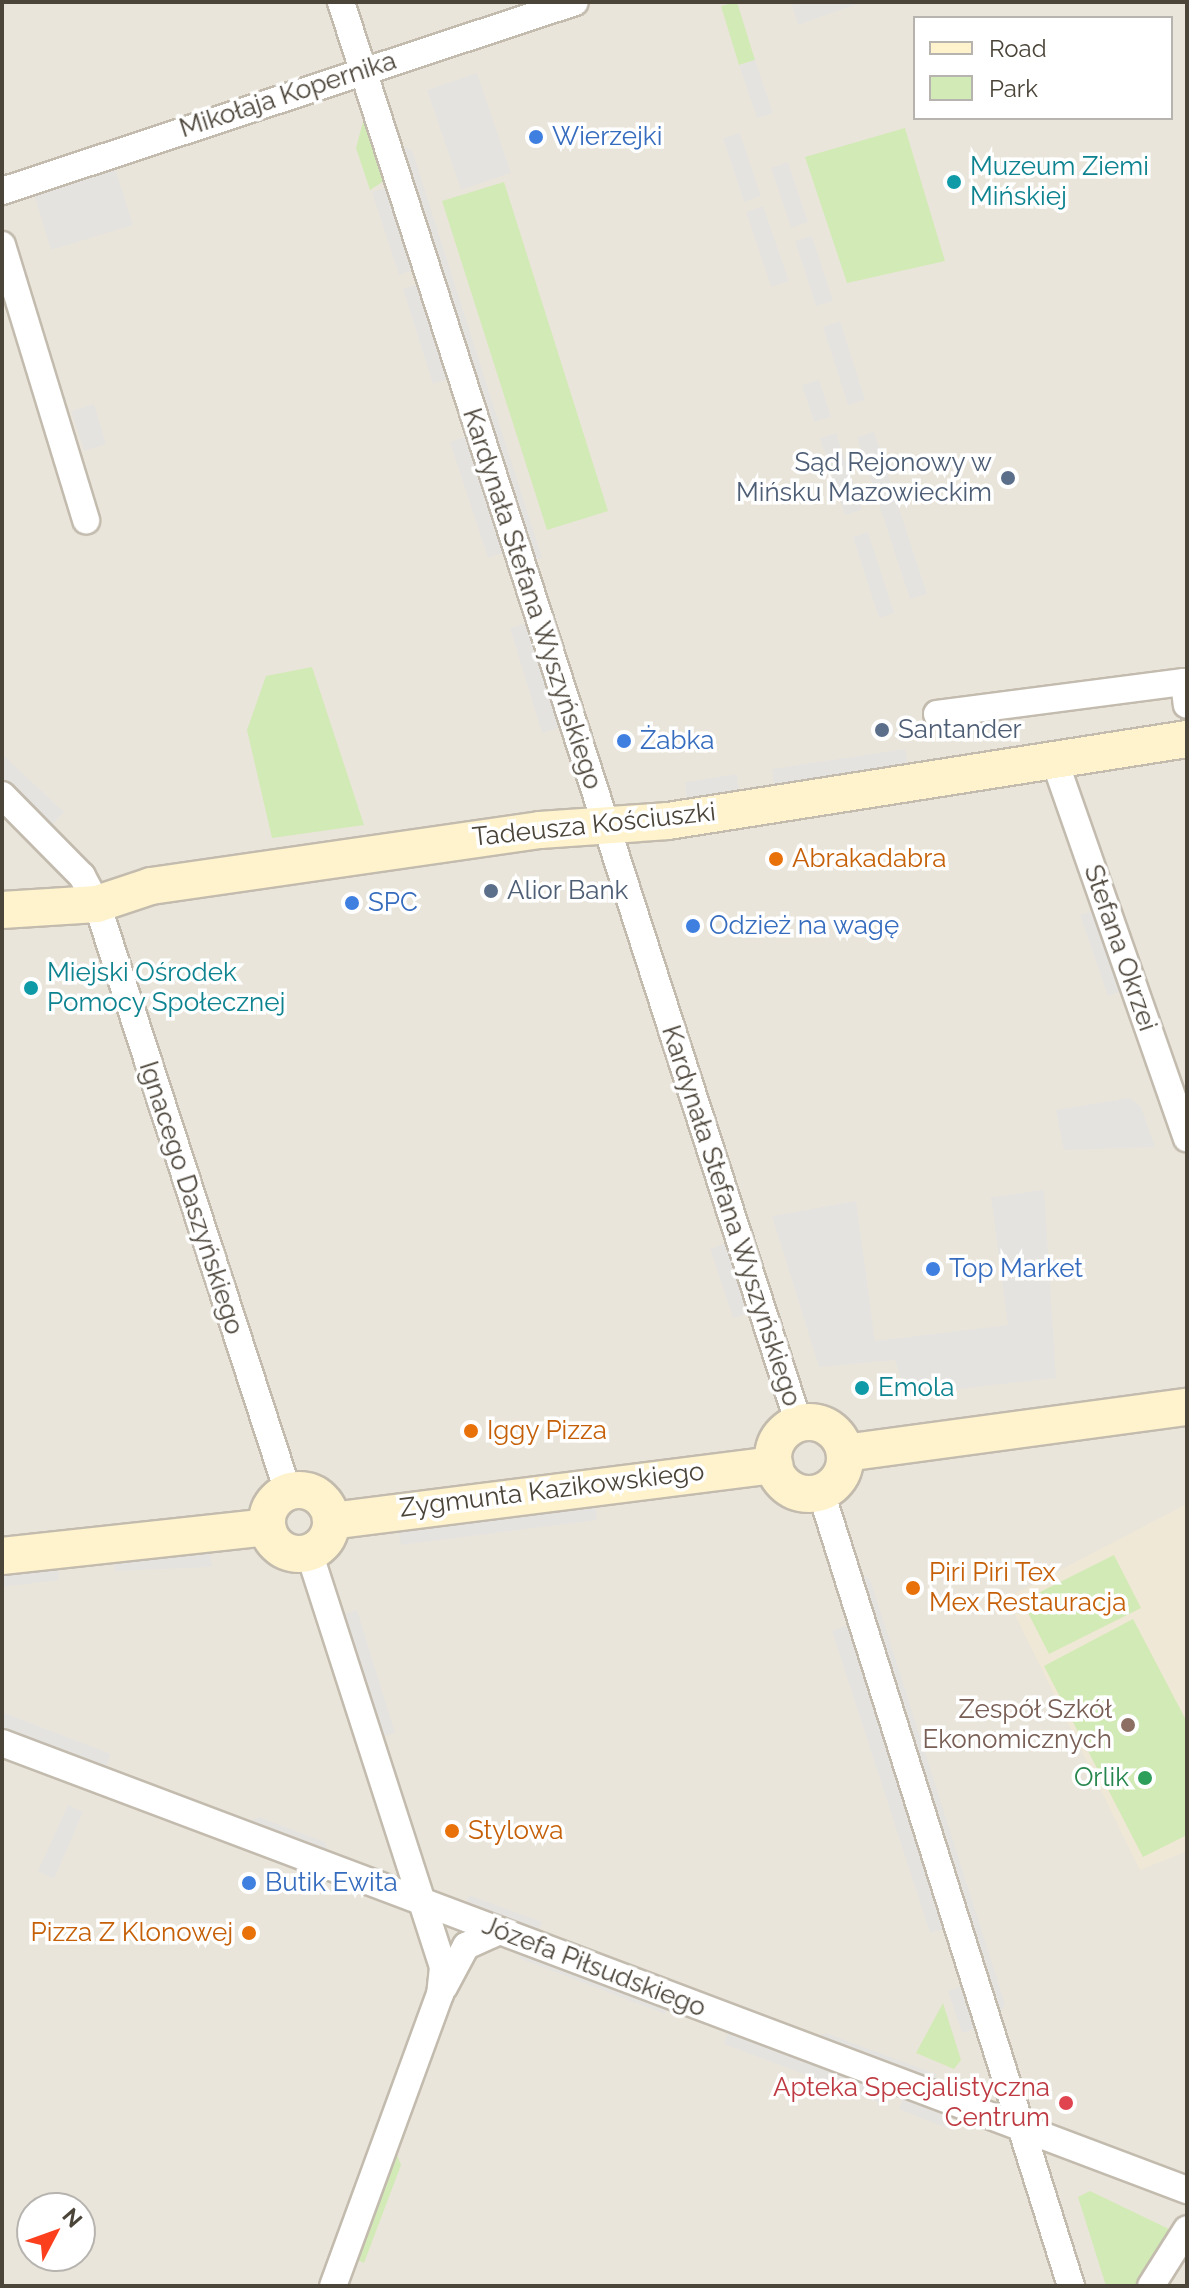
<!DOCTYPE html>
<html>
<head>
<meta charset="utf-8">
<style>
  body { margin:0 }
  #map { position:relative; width:1189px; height:2288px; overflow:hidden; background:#f6f3ec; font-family:Raleway,sans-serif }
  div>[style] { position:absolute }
  .residential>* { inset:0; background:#eae5da }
  .education>* { inset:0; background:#efe8d6 }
  .green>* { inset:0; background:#d2eab5 }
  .parking>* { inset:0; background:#e5e3e0 }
  .roads { filter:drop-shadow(2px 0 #c2bbae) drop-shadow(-2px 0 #c2bbae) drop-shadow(0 2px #c2bbae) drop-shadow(0 -2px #c2bbae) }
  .street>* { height:26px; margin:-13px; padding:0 13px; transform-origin:13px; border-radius:13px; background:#fff }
  .secondary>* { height:36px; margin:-18px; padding:0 18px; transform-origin:18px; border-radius:18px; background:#fff3cd }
  .secondary>.ring { margin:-18px; padding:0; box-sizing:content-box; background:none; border:36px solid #fff3cd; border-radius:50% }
  .dots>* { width:22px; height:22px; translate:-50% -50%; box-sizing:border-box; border:4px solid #fff; border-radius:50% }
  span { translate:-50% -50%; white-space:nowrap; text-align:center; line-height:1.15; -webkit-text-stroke:7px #fff; paint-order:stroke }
  .street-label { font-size:26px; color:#4b4439 }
  .shop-label { font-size:26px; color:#366cbe }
  .left { translate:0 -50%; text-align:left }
  .culture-label { font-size:26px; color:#0d838f }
  .service-label { font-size:26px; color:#4e5e75 }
  .right { translate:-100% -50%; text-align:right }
  .food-label { font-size:26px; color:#c56008 }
  .education-label { font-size:26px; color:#785e54 }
  .leisure-label { font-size:26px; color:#27864d }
  .health-label { font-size:26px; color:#be3a42 }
  .frame { position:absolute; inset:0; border:4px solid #4b4439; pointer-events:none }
  .legend { position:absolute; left:913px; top:16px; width:260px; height:104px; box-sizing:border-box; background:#fff; border:2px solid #b7b4b0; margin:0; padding:10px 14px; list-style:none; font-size:24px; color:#4b4439 }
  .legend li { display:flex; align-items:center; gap:16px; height:40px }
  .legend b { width:40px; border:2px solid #b7b4b0 }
  .north { position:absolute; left:16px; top:2192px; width:80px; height:80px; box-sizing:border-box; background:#fff; border:2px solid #b7b4b0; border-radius:50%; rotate:49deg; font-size:22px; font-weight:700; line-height:32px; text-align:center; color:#4b4439 }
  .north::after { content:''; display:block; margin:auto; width:28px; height:36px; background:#fc3f1d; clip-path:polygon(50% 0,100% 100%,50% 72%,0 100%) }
</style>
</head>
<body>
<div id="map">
  <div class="residential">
    <div style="clip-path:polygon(evenodd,2px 2px,1187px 2px,1187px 2286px,2px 2286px,2px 2px,915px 18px,1171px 18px,1171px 118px,915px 118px,915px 18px,2px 2px,32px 2208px,80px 2208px,80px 2256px,32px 2256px,32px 2208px)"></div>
  </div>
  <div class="education">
    <div style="clip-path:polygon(1187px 1504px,1187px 1851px,1140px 1870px,1007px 1598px)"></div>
  </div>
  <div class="green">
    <div style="clip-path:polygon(737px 2px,755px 60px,739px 65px,721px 6px)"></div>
    <div style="clip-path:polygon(364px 118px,384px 181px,370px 190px,356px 148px)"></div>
    <div style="clip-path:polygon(905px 128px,945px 261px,847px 283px,805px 157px)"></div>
    <div style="clip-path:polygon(504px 182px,608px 511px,547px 530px,442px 201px)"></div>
    <div style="clip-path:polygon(312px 667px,364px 825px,272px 838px,247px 730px,266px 676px)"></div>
    <div style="clip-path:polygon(1114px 1555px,1141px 1608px,1049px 1654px,1022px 1601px)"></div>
    <div style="clip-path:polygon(1133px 1619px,1187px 1722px,1187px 1835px,1143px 1857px,1044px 1666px)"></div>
    <div style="clip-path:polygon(943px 2003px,961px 2060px,954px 2069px,916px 2053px)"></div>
    <div style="clip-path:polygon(397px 2155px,401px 2165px,364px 2263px,358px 2260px)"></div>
    <div style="clip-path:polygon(1090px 2191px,1173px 2231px,1138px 2286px,1106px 2286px,1078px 2197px)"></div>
  </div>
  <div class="parking">
    <div style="clip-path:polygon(791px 2px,863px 2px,798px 25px)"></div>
    <div style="clip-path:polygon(755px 60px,773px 113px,757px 118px,739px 65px)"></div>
    <div style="clip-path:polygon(477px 73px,511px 173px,461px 190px,427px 90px)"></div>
    <div style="clip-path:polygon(740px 133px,761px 196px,744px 202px,723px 138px)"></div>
    <div style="clip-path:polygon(400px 145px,412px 150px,542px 558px,533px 560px)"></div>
    <div style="clip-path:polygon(788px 162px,808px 222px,791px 228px,771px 168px)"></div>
    <div style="clip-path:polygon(114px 165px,133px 225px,51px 250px,33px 191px)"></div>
    <div style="clip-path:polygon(387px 187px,414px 270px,399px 275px,372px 192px)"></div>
    <div style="clip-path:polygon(763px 206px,789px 281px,771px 287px,746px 212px)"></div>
    <div style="clip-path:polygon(812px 236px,833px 301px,816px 306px,795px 241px)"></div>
    <div style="clip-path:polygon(418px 284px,448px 379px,433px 384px,403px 289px)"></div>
    <div style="clip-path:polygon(840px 321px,865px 400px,848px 405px,823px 327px)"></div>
    <div style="clip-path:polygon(819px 380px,831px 417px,814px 422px,802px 385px)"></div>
    <div style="clip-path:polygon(94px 404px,106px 444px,84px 451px,71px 411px)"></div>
    <div style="clip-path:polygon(874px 432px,927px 594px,910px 599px,857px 437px)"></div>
    <div style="clip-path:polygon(836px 433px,862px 510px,845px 515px,820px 438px)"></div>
    <div style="clip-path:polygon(467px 436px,505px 552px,488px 558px,450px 442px)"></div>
    <div style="clip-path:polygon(868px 532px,894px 613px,879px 618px,853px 537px)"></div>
    <div style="clip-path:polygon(527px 623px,559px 728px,542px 733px,510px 628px)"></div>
    <div style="clip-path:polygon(905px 749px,908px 767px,774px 787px,772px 769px)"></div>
    <div style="clip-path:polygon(2px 754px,64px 812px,52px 825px,2px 779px)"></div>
    <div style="clip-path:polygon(737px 774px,739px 792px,687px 799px,685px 782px)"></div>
    <div style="clip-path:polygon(1096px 910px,1124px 990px,1108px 996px,1080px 915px)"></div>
    <div style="clip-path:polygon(1130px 1098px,1141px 1107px,1155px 1147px,1064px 1150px,1056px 1110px)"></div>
    <div style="clip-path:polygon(1044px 1190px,1056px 1378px,906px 1395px,895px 1360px,819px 1367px,772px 1216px,856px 1201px,875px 1341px,1008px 1325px,991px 1197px)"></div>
    <div style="clip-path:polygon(726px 1243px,749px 1313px,733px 1318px,710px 1249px)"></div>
    <div style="clip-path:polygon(595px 1503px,597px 1520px,401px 1545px,398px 1529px)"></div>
    <div style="clip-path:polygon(210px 1552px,212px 1567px,115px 1571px,113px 1557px)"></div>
    <div style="clip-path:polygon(58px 1564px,59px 1580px,2px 1587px,2px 1570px)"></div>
    <div style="clip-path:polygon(858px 1573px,870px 1579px,1005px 2004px,1000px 2013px)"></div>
    <div style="clip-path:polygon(357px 1610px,395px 1733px,379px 1738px,341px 1615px)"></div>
    <div style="clip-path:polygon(848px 1625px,947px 1928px,930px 1933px,832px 1631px)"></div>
    <div style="clip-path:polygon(2px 1712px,111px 1754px,106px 1769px,2px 1729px)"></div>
    <div style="clip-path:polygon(68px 1805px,83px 1812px,54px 1879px,38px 1871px)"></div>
    <div style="clip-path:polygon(259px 1817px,325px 1842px,329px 1854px,248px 1822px)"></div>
    <div style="clip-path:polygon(469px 1895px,542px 1922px,537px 1933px,465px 1906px)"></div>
    <div style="clip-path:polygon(516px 1948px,668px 2005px,665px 2014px,521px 1959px)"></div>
    <div style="clip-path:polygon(965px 1985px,979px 2028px,962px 2033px,948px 1991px)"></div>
    <div style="clip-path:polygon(729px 2029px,888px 2089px,883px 2104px,724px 2044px)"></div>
    <div style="clip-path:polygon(826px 2033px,936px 2074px,939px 2085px,815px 2038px)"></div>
    <div style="clip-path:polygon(904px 2095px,954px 2114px,949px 2129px,899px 2109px)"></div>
  </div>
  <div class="roads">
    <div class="street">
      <div style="left:341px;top:2px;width:1494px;rotate:72.15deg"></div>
      <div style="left:2px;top:191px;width:603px;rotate:-18.25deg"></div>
      <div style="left:2px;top:245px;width:288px;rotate:73deg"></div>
      <div style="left:937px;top:714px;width:249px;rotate:-7.4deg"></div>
      <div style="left:1184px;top:682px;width:23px;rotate:83deg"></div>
      <div style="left:1054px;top:759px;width:402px;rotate:70.7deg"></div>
      <div style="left:2px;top:795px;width:114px;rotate:45.4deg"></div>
      <div style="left:82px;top:876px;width:32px;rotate:62deg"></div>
      <div style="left:97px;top:904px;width:618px;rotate:72deg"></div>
      <div style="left:821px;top:1492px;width:832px;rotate:72.52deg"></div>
      <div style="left:309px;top:1552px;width:436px;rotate:72.1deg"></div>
      <div style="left:443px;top:1967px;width:27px;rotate:96deg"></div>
      <div style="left:440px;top:1994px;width:311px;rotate:110.1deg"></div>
      <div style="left:2px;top:1743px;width:1267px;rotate:20.67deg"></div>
      <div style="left:444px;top:1987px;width:47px;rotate:-61.8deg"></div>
      <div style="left:466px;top:1946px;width:37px;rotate:-24deg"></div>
      <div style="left:1151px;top:2286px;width:67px;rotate:-57.7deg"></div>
    </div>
    <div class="secondary">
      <div style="left:2px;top:910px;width:95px;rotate:-3.6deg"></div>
      <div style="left:97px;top:904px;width:57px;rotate:-18.4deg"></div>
      <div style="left:151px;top:886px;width:393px;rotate:-8.2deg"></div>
      <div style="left:540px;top:830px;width:128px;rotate:-4deg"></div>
      <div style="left:668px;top:821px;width:525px;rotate:-8.98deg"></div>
      <div class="ring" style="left:773px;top:1422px;width:36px;height:36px"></div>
      <div style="left:845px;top:1453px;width:345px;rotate:-7.7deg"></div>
      <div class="ring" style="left:267px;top:1490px;width:28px;height:28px"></div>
      <div style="left:331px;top:1521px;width:447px;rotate:-7.2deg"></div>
      <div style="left:2px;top:1556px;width:267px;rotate:-6.2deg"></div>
    </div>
  </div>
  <div class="dots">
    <div style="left:536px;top:137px;background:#3f7fe0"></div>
    <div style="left:954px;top:182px;background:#0f9aa8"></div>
    <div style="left:1008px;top:478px;background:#5c6f8a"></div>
    <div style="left:882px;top:730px;background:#5c6f8a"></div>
    <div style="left:624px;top:741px;background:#3f7fe0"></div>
    <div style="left:776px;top:859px;background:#e8710a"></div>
    <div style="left:491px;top:891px;background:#5c6f8a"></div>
    <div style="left:352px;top:903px;background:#3f7fe0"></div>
    <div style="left:693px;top:926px;background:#3f7fe0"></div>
    <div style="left:31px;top:988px;background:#0f9aa8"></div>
    <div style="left:933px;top:1269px;background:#3f7fe0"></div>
    <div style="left:862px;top:1388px;background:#0f9aa8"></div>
    <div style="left:471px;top:1431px;background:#e8710a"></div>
    <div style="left:913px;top:1588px;background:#e8710a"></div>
    <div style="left:1128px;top:1725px;background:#8d6e63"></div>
    <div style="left:1145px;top:1778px;background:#2e9e5b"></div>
    <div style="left:452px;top:1831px;background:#e8710a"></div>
    <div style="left:249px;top:1883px;background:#3f7fe0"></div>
    <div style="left:249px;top:1933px;background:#e8710a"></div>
    <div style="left:1066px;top:2103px;background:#e0444e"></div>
  </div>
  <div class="street-label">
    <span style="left:288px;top:95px;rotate:-18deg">Mikołaja Kopernika</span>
    <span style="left:532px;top:599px;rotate:72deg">Kardynała Stefana Wyszyńskiego</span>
    <span style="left:594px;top:825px;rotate:-6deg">Tadeusza Kościuszki</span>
    <span style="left:1120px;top:948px;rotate:71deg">Stefana Okrzei</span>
    <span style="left:191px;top:1198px;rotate:72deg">Ignacego Daszyńskiego</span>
    <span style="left:731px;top:1216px;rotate:72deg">Kardynała Stefana Wyszyńskiego</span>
    <span style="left:552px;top:1490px;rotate:-7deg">Zygmunta Kazikowskiego</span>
    <span style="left:594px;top:1967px;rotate:21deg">Józefa Piłsudskiego</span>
  </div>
  <div class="shop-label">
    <span class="left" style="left:552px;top:137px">Wierzejki</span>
    <span class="left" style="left:640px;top:741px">Żabka</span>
    <span class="left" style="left:368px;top:903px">SPC</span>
    <span class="left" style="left:709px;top:926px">Odzież na wagę</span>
    <span class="left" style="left:949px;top:1269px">Top Market</span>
    <span class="left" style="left:265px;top:1883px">Butik Ewita</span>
  </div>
  <div class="culture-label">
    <span class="left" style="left:970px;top:182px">Muzeum Ziemi<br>Mińskiej</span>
    <span class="left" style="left:47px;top:988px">Miejski Ośrodek<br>Pomocy Społecznej</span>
    <span class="left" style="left:878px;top:1388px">Emola</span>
  </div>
  <div class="service-label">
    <span class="right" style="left:992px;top:478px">Sąd Rejonowy w<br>Mińsku Mazowieckim</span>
    <span class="left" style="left:898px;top:730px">Santander</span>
    <span class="left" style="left:507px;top:891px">Alior Bank</span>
  </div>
  <div class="food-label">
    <span class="left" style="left:792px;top:859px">Abrakadabra</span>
    <span class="left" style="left:487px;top:1431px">Iggy Pizza</span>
    <span class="left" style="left:929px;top:1588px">Piri Piri Tex<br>Mex Restauracja</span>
    <span class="left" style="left:468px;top:1831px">Stylowa</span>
    <span class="right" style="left:233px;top:1933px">Pizza Z Klonowej</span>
  </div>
  <div class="education-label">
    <span class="right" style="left:1112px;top:1725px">Zespół Szkół<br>Ekonomicznych</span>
  </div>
  <div class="leisure-label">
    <span class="right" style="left:1129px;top:1778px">Orlik</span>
  </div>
  <div class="health-label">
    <span class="right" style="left:1050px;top:2103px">Apteka Specjalistyczna<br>Centrum</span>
  </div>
  <div class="frame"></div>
  <ul class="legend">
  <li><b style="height:10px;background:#fff3cd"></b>Road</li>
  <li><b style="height:22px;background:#d2eab5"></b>Park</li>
  </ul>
  <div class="north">N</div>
</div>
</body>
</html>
